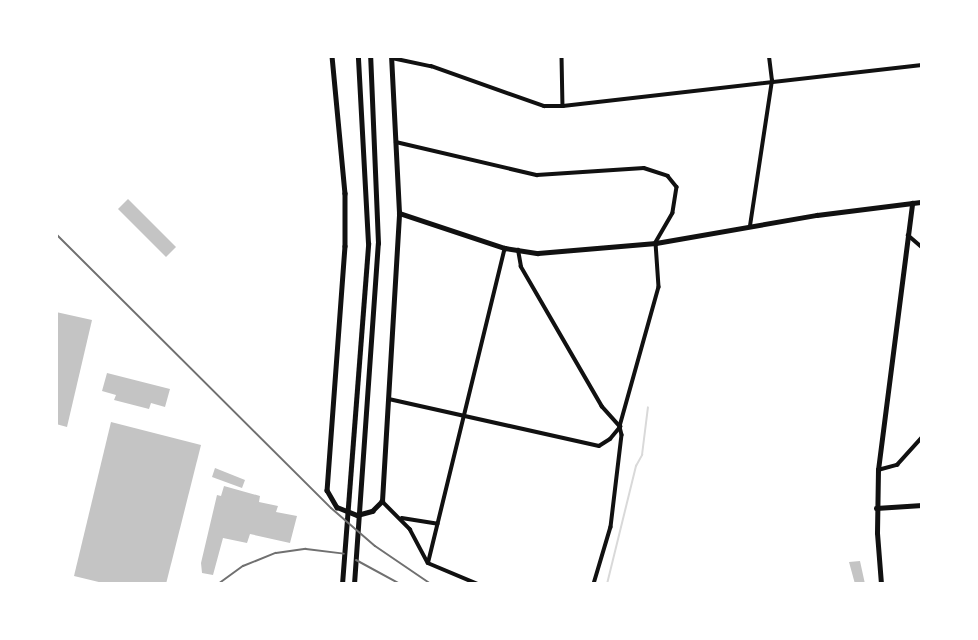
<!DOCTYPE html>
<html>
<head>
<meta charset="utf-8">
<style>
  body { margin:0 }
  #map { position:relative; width:978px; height:640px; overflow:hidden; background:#fff; font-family:"Noto Sans",sans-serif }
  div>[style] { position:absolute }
  .stream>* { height:2px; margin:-1px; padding:0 1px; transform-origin:1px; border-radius:1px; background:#d9d9d9 }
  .building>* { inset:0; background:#c4c4c4 }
  .minor>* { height:3.5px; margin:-1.75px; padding:0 1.75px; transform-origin:1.75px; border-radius:1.75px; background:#111 }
  .tertiary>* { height:4.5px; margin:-2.25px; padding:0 2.25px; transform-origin:2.25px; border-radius:2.25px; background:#111 }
  .primary>* { height:5px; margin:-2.5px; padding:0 2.5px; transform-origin:2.5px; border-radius:2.5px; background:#111 }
  .rail>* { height:2px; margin:-1px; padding:0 1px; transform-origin:1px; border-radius:1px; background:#707070 }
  span { translate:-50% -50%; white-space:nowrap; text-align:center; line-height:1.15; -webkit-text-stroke:6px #fff; paint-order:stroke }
  .frame { position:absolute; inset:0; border:58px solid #fff; pointer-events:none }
</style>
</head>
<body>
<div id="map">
  <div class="stream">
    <div style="left:607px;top:584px;width:122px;rotate:-76.2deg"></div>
    <div style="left:636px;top:466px;width:13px;rotate:-61deg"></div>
    <div style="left:642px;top:455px;width:48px;rotate:-82.9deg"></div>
  </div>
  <div class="building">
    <div style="clip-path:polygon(128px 199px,176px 247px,166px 257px,118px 209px)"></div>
    <div style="clip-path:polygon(56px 312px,92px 320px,67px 427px,56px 424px)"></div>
    <div style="clip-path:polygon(107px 373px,170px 389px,165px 407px,151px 403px,149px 409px,114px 400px,116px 395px,102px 391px)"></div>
    <div style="clip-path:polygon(111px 422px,201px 445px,166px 584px,107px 584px,74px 576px)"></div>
    <div style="clip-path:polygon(215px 468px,245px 480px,242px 488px,212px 477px)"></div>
    <div style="clip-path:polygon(224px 486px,260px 496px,259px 502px,278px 506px,276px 512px,297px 516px,290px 543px,250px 534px,247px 543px,223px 538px,213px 575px,202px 573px,201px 563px,217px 495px,221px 496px)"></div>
    <div style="clip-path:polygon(860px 561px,865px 584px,855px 584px,849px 562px)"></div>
  </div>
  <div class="minor">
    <div style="left:562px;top:56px;width:50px;rotate:88.9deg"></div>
    <div style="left:392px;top:58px;width:40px;rotate:12deg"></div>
    <div style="left:431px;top:66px;width:120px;rotate:19.5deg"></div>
    <div style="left:544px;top:106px;width:19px"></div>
    <div style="left:563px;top:106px;width:361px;rotate:-6.5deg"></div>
    <div style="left:396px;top:142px;width:145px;rotate:13.2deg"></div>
    <div style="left:537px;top:175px;width:107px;rotate:-3.7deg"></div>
    <div style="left:644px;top:168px;width:25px;rotate:18deg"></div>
    <div style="left:668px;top:176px;width:14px;rotate:51deg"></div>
    <div style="left:677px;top:187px;width:26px;rotate:99deg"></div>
    <div style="left:673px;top:213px;width:34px;rotate:120deg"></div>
    <div style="left:656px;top:243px;width:44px;rotate:86.1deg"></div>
    <div style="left:659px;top:287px;width:145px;rotate:105.6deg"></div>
    <div style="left:620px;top:427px;width:8px;rotate:76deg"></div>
    <div style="left:622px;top:435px;width:93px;rotate:96.8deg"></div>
    <div style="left:611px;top:527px;width:59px;rotate:106.6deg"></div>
    <div style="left:750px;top:226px;width:147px;rotate:-81.4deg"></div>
    <div style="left:772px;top:81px;width:25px;rotate:-97deg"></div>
    <div style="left:908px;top:235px;width:18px;rotate:41deg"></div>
    <div style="left:389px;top:399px;width:215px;rotate:12.6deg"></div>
    <div style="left:599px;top:446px;width:13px;rotate:-32deg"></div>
    <div style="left:610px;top:439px;width:16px;rotate:-50deg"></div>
    <div style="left:620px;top:427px;width:27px;rotate:-132deg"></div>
    <div style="left:602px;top:407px;width:162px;rotate:-120.1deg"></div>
    <div style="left:521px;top:267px;width:17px;rotate:-100deg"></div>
    <div style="left:878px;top:470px;width:20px;rotate:-15deg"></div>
    <div style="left:897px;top:465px;width:38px;rotate:-48deg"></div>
    <div style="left:382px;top:501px;width:40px;rotate:45deg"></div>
    <div style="left:410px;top:529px;width:38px;rotate:62deg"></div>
    <div style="left:428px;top:563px;width:54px;rotate:22.8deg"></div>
    <div style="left:402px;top:518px;width:36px;rotate:9deg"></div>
    <div style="left:428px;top:563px;width:324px;rotate:-76.3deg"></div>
  </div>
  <div class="tertiary">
    <div style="left:332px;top:56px;width:138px;rotate:84.6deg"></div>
    <div style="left:345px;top:193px;width:53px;rotate:90deg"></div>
    <div style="left:345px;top:246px;width:245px;rotate:94.2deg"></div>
    <div style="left:327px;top:490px;width:20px;rotate:60deg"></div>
    <div style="left:337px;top:507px;width:22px;rotate:22deg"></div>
    <div style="left:357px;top:515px;width:16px;rotate:-15deg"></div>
    <div style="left:372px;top:511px;width:14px;rotate:-45deg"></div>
    <div style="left:382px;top:501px;width:289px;rotate:-86.6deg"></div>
    <div style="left:399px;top:213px;width:157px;rotate:-92.9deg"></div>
    <div style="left:399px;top:213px;width:112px;rotate:18.3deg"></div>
    <div style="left:505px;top:248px;width:33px;rotate:9deg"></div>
    <div style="left:538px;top:253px;width:118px;rotate:-4.8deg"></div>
    <div style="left:656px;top:243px;width:163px;rotate:-9.9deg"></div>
    <div style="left:817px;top:215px;width:106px;rotate:-7.1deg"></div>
    <div style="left:876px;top:508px;width:46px;rotate:-3.7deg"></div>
    <div style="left:881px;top:584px;width:51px;rotate:-94.5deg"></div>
    <div style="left:877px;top:533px;width:63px;rotate:-89.1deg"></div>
    <div style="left:878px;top:470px;width:269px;rotate:-82.7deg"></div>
  </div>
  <div class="primary">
    <div style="left:342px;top:584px;width:342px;rotate:-85.6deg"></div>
    <div style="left:368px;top:243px;width:187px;rotate:-93.1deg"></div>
    <div style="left:354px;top:584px;width:342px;rotate:-86deg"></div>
    <div style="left:378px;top:243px;width:187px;rotate:-92.4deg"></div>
  </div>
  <div class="rail">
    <div style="left:56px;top:234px;width:388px;rotate:44.9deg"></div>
    <div style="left:331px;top:508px;width:58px;rotate:40.8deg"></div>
    <div style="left:375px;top:546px;width:68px;rotate:34.2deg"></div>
    <div style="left:356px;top:560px;width:50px;rotate:28.6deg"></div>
    <div style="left:218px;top:584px;width:31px;rotate:-36deg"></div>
    <div style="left:243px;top:566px;width:35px;rotate:-22deg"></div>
    <div style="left:276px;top:553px;width:30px;rotate:-8deg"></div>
    <div style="left:306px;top:549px;width:38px;rotate:7deg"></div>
  </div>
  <div class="frame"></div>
</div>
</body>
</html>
